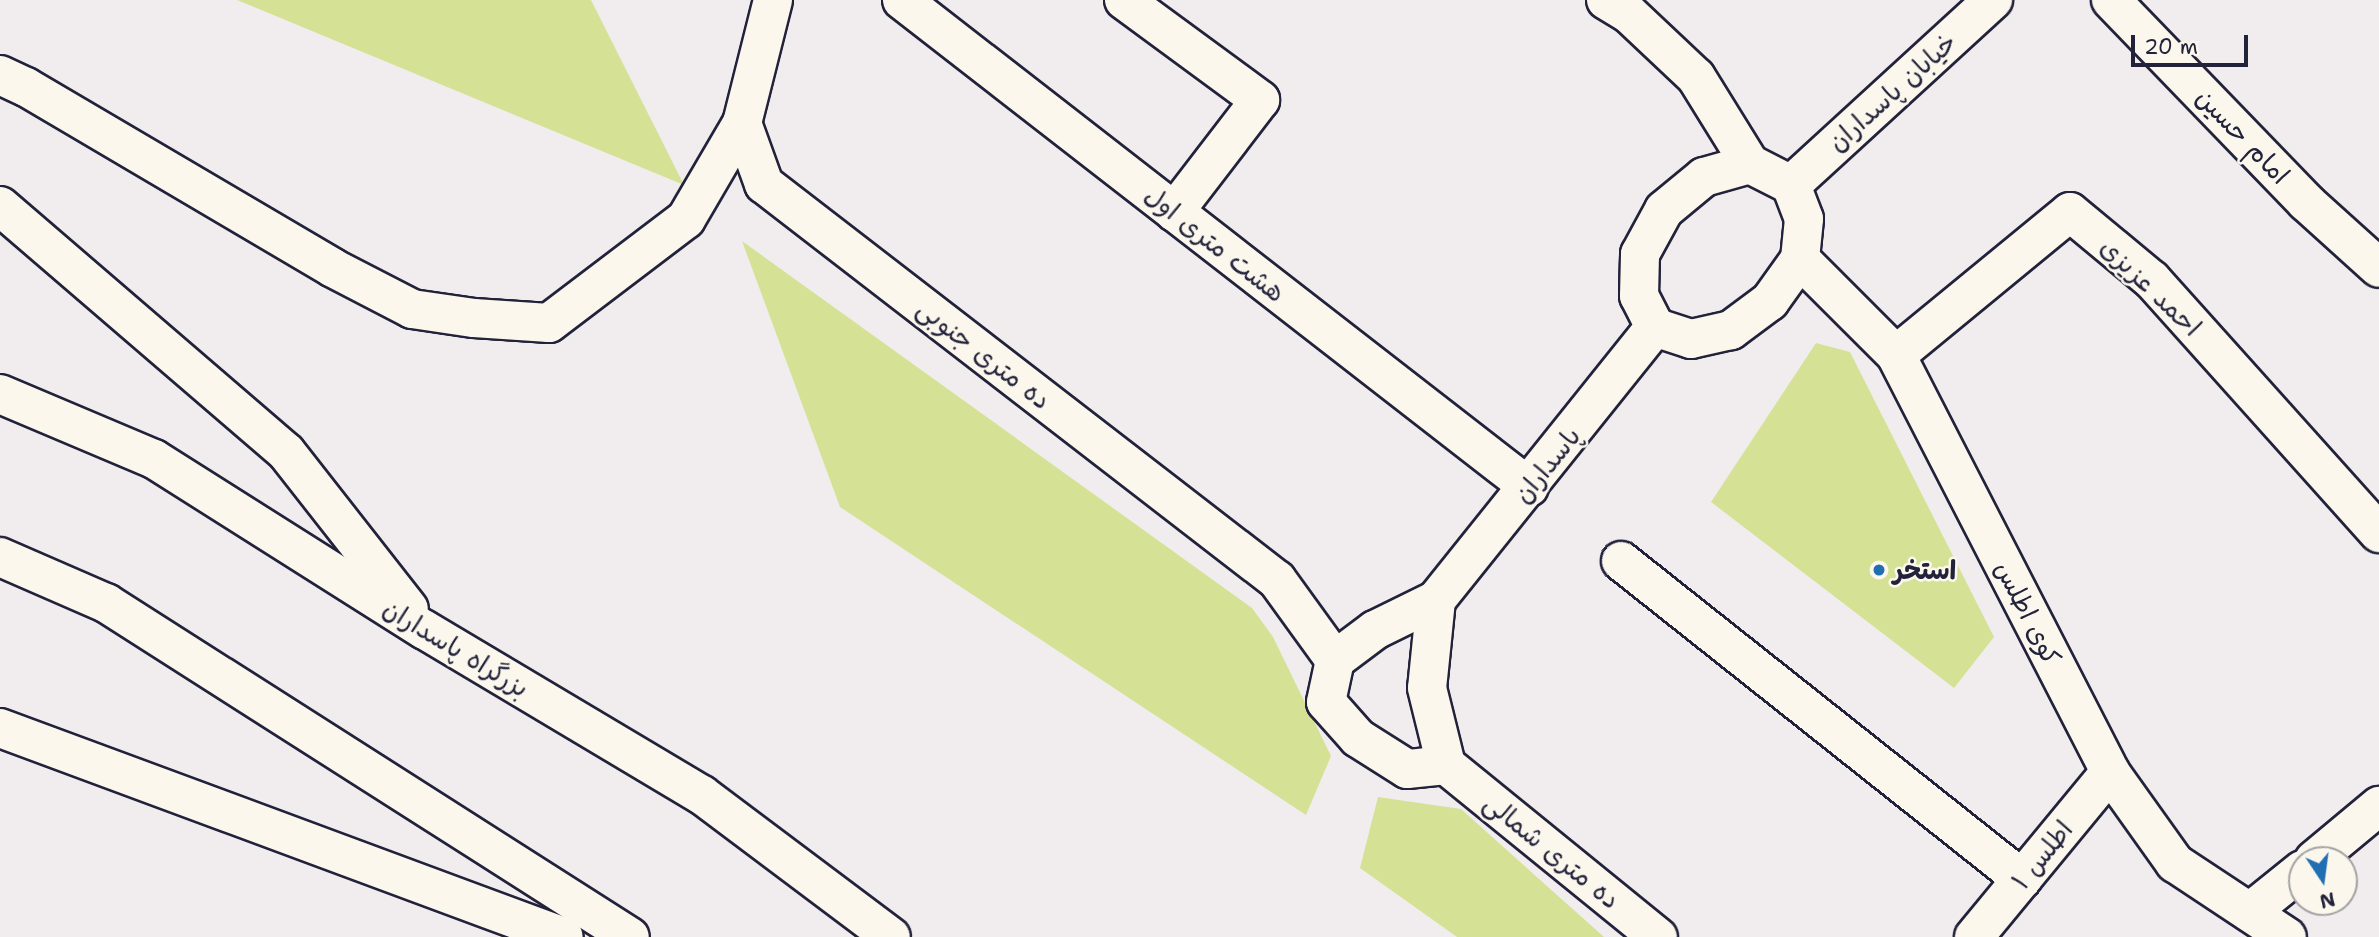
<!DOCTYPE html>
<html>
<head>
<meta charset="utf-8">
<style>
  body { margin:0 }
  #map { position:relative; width:2379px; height:937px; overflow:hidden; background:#f1edee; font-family:"Shantell Sans","Playpen Sans Arabic",sans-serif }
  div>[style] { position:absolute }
  .green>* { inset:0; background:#d5e295 }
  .roads { filter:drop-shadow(2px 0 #22223b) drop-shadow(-2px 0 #22223b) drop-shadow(0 2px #22223b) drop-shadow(0 -2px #22223b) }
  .minor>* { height:38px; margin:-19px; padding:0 19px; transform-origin:19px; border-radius:19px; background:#fbf7ec }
  .major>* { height:38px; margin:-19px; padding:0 19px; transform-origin:19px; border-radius:19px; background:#fbf7ec }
  .highway>* { height:38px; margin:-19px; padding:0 19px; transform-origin:19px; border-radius:19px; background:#fbf7ec }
  .dots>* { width:19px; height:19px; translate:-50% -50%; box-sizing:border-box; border:4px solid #fbf7ec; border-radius:50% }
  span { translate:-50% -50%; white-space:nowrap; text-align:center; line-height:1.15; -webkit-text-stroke:5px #fbf7ec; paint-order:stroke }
  .street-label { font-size:26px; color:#22223b }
  .poi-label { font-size:26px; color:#22223b; font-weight:700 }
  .left { translate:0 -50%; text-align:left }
  .north { position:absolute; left:2288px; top:846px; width:70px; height:70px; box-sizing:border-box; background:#fbf7ec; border:2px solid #a4a2a5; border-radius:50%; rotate:167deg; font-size:19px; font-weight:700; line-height:28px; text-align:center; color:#22223b }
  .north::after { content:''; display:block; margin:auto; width:24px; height:32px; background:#1f6fb2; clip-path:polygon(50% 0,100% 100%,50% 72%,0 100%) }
  .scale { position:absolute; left:2131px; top:35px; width:117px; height:32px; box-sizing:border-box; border:4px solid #22223b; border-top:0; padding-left:9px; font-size:21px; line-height:24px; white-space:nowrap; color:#22223b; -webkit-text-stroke:5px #fbf7ec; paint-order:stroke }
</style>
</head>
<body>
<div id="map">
  <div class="green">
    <div style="clip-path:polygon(237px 0,591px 0,684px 185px)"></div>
    <div style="clip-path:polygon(742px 241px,1252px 608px,1273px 637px,1331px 756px,1306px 815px,840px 507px)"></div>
    <div style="clip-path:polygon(1816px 343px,1850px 352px,1994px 637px,1954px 688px,1711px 502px)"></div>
    <div style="clip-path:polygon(1378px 797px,1461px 809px,1604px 937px,1457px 937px,1360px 868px)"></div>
  </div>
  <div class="roads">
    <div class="minor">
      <div style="left:773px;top:0;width:127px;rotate:104.1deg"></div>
      <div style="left:742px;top:123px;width:65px;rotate:70.2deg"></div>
      <div style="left:764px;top:184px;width:648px;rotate:37.67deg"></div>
      <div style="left:1277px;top:580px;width:99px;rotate:54.1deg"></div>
      <div style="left:902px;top:0;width:794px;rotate:37.84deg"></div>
      <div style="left:1124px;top:0;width:169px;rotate:36.3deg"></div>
      <div style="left:1260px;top:100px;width:141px;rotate:127.5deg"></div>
      <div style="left:1606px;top:0;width:26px;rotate:31deg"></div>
      <div style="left:1628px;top:13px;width:93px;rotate:43.3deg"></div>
      <div style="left:1696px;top:77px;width:102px;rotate:58.2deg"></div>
      <div style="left:2111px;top:0;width:281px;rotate:46deg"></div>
      <div style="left:2306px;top:202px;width:98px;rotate:42.1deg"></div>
      <div style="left:1800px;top:259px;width:136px;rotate:45deg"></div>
      <div style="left:1896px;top:355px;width:469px;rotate:62.8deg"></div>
      <div style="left:2110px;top:772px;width:112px;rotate:54.5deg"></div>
      <div style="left:2175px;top:863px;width:134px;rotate:33.5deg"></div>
      <div style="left:1896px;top:355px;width:225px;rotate:-39.4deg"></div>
      <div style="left:2070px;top:212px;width:107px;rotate:39.7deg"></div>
      <div style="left:2152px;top:280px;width:340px;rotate:48.1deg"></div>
      <div style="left:1621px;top:561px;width:512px;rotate:38.42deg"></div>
      <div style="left:2314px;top:860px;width:85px;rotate:-39.7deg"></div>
      <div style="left:2250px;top:912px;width:67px;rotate:-38.9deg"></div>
      <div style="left:1974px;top:937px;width:214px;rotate:-50.5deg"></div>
    </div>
    <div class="major">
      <div style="left:1750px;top:164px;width:46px;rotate:27.1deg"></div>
      <div style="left:1791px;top:185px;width:36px;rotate:69deg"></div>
      <div style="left:1804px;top:219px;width:40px;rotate:95.7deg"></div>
      <div style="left:1800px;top:259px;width:52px;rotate:125.5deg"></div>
      <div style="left:1770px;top:301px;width:49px;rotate:143.4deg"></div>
      <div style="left:1731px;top:330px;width:41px;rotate:167.3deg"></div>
      <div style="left:1691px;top:339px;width:38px;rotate:-162deg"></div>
      <div style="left:1655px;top:327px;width:35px;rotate:-117deg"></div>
      <div style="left:1639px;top:296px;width:42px;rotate:-88.6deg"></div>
      <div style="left:1640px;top:254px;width:50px;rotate:-61.4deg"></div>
      <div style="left:1664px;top:210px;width:52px;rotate:-39.5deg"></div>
      <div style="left:1704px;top:177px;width:48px;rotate:-15.8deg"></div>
      <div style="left:1791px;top:185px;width:274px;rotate:-42.5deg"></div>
      <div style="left:1436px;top:600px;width:88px;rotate:95.8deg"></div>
      <div style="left:1427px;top:688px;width:79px;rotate:76.1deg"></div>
      <div style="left:1446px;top:765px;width:39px;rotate:174deg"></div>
      <div style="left:1407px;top:769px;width:58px;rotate:-147.7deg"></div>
      <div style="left:1358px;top:738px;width:48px;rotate:-131.6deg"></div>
      <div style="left:1326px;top:702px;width:43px;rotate:-77.9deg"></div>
      <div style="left:1335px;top:660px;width:50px;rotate:-36.9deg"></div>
      <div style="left:1375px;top:630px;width:68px;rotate:-26.2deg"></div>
      <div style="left:1436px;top:600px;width:350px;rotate:-51.3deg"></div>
      <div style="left:1446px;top:765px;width:273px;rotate:39.1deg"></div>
    </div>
    <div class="highway">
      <div style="left:0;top:75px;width:29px;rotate:25deg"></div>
      <div style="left:26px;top:87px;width:356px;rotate:30.5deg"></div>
      <div style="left:333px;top:268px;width:89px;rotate:27.4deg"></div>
      <div style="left:412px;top:309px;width:63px;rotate:8.3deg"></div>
      <div style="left:474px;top:318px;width:75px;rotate:3.8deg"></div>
      <div style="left:549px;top:323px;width:172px;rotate:-37.2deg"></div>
      <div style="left:686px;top:219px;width:111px;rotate:-59.7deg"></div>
      <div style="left:0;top:206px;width:377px;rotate:40.7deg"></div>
      <div style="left:286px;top:452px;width:199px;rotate:51.9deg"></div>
      <div style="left:0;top:394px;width:167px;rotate:22.9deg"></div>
      <div style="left:154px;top:459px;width:320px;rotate:32.3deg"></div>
      <div style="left:425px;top:630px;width:322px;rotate:30.8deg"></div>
      <div style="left:702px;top:795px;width:236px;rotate:36.9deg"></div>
      <div style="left:0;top:557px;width:116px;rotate:23.5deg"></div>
      <div style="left:106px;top:603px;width:621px;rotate:32.51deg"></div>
      <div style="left:0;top:728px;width:601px;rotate:20.33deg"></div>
    </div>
  </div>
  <div class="dots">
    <div style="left:1879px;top:570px;background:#1f6fb2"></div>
  </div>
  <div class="street-label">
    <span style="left:1892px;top:92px;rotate:-42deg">خیابان پاسداران</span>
    <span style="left:2243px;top:136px;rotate:46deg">امام حسین</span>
    <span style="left:1215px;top:244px;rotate:38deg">هشت متری اول</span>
    <span style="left:2151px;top:287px;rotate:44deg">احمد عزیزی</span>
    <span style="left:984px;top:354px;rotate:38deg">ده متری جنوبی</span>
    <span style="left:1547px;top:465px;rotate:-51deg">پاسداران</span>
    <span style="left:2028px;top:613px;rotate:63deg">کوی اطلس</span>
    <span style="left:456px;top:648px;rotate:31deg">بزرگراه پاسداران</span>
    <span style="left:1552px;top:851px;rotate:39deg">ده متری شمالی</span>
    <span style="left:2042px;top:855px;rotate:-51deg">اطلس ۱</span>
  </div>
  <div class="poi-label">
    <span class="left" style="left:1893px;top:570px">استخر</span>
  </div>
  <div class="north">N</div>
  <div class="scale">20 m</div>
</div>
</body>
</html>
